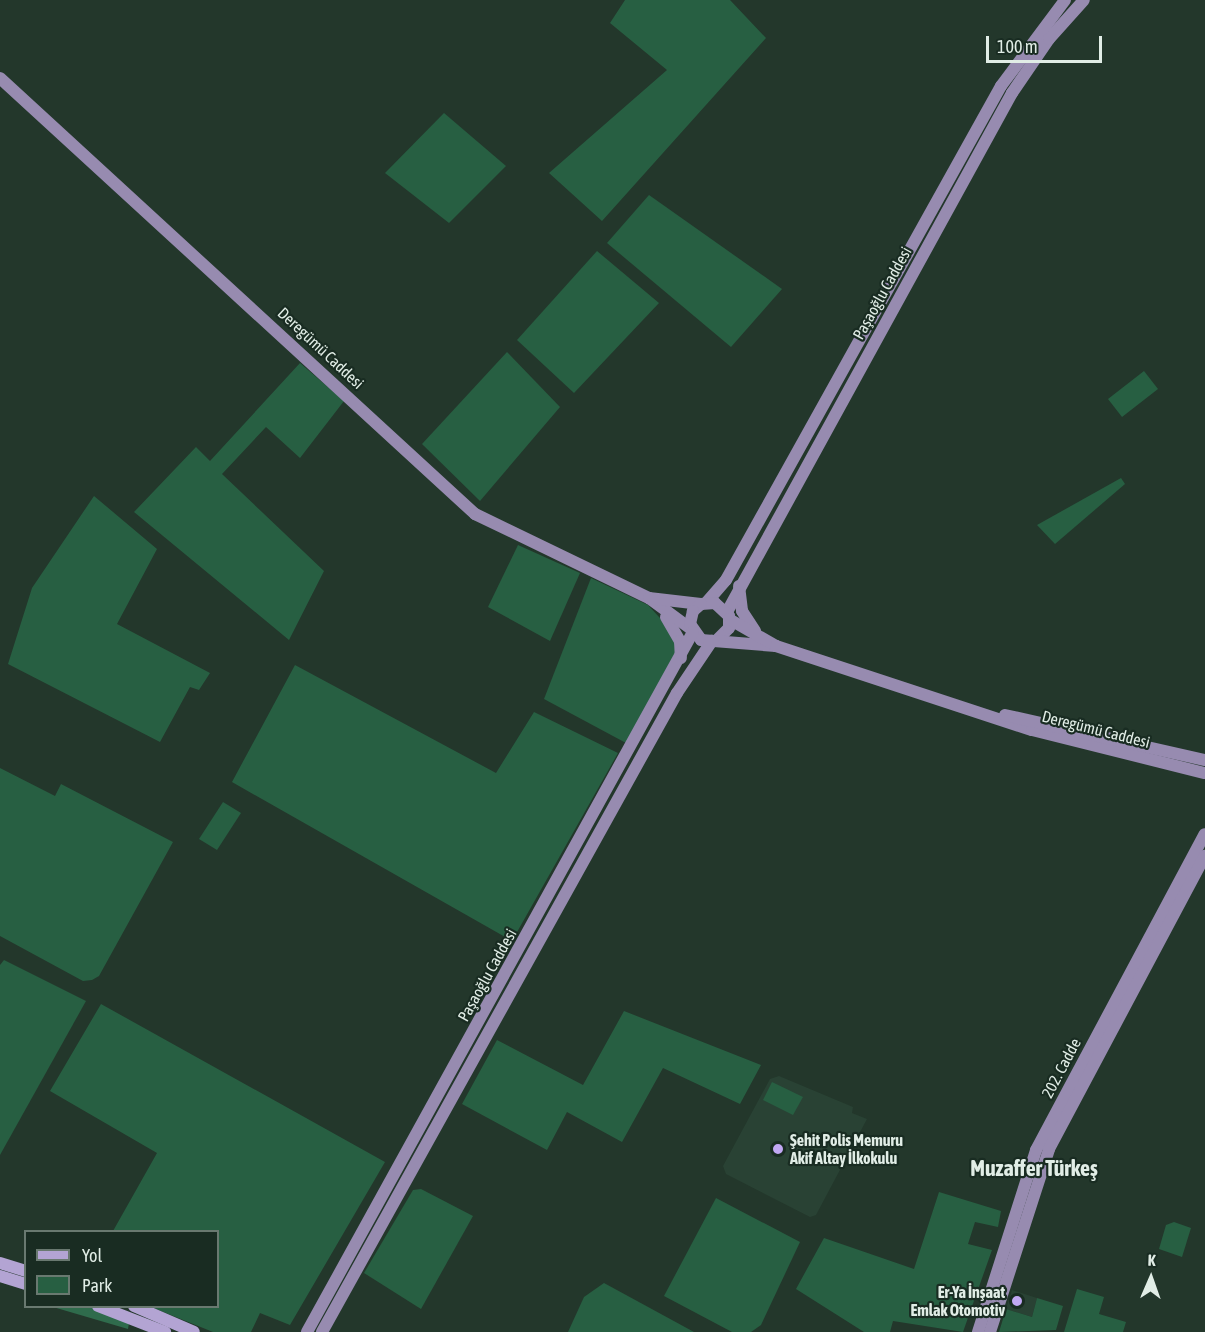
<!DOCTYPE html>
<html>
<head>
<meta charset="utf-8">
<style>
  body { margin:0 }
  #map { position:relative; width:1205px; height:1332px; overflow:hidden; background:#23372b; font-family:"Asap Condensed",sans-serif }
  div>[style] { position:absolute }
  .built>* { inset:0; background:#294234 }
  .green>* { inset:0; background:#275f42 }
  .forest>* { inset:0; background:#2f6b4c }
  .secondary>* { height:12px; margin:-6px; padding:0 6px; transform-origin:6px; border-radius:6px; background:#978bb0 }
  .primary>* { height:12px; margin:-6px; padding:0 6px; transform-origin:6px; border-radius:6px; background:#b3a4d3 }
  .dots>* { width:16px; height:16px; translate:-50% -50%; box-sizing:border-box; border:3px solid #192c22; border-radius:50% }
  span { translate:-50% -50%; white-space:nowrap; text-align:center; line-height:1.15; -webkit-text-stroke:4.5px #192c22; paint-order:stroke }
  .street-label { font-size:16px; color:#e1ede6 }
  .poi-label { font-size:16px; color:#e1ede6; font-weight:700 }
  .left { translate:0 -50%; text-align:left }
  .right { translate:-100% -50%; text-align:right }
  .district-label { font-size:22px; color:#e1ede6; font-weight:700 }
  .legend { position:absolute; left:24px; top:1230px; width:195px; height:78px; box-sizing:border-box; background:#192c22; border:2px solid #697970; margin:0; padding:8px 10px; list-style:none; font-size:18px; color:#e1ede6 }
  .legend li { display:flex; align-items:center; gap:12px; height:30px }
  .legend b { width:30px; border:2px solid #697970 }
  .north { position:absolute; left:1121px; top:1248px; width:60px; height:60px; -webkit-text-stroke:4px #192c22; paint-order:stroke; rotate:2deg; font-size:16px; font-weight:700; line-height:24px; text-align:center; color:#e1ede6 }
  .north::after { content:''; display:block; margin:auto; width:21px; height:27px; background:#e1ede6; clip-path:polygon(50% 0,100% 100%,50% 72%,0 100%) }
  .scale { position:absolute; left:986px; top:36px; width:116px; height:27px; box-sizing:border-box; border:3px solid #e1ede6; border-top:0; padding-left:8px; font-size:18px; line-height:21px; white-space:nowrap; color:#e1ede6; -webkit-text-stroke:4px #192c22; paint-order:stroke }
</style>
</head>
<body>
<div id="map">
  <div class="built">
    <div style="clip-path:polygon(779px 1076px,853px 1107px,852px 1113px,867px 1119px,816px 1215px,810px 1217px,726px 1174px,723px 1166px,770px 1079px)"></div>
    <div style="clip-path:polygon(1012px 1290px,1037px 1298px,1032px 1317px,1006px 1309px)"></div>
  </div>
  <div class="green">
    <div style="clip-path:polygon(625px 0,730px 0,766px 38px,602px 221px,549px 173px,667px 70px,610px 23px)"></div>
    <div style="clip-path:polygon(444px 113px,506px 166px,449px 223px,385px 173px)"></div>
    <div style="clip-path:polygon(649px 195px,782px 289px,731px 347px,607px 243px)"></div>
    <div style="clip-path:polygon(597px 251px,659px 303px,574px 393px,517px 340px)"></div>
    <div style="clip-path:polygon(507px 352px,560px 407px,480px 501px,422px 444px)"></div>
    <div style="clip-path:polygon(300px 363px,344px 401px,300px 458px,266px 427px,222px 474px,324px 571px,289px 640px,134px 512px,196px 447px,210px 461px)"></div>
    <div style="clip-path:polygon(1144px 371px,1158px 389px,1122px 417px,1108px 399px)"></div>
    <div style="clip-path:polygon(1121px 478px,1125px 484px,1055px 544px,1037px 525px)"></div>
    <div style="clip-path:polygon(94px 496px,157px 549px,117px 624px,210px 673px,199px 690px,190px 687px,160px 742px,8px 664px,32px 588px)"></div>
    <div style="clip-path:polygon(518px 545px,580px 573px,550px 641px,488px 607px)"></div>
    <div style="clip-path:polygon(591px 578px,648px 605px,672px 631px,678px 648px,626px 743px,544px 699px)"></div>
    <div style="clip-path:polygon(295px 665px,496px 773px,534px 712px,618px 753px,512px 941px,232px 782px)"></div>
    <div style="clip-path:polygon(0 768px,55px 796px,61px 784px,173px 842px,99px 976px,92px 980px,83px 981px,0 936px)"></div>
    <div style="clip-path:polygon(223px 802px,241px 813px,217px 850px,199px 839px)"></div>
    <div style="clip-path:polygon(4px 960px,86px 1001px,0 1155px,0 965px)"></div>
    <div style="clip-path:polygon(101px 1004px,385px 1162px,290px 1325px,260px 1313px,251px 1332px,213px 1332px,151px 1307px,218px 1306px,218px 1232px,113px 1231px,157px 1153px,50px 1091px)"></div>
    <div style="clip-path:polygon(624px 1011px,761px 1065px,740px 1104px,663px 1068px,622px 1142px,567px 1112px,547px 1150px,462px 1104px,497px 1040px,583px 1085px)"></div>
    <div style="clip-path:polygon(772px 1082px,803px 1097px,793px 1115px,763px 1100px)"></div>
    <div style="clip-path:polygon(421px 1189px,473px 1216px,421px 1309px,364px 1273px,413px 1190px)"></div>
    <div style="clip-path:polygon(939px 1192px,1001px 1211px,998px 1227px,975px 1222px,968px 1244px,992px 1250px,963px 1332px,893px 1321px,890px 1332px,864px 1332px,796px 1289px,824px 1238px,914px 1269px)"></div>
    <div style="clip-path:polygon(716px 1198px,800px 1242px,761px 1325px,751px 1332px,732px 1332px,664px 1296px)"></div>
    <div style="clip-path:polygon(1174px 1222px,1191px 1228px,1182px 1257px,1159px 1249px,1166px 1225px)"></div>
    <div style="clip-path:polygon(604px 1283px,694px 1332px,568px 1332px,584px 1297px)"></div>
    <div style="clip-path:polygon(1077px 1289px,1104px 1297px,1099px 1314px,1126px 1322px,1123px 1332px,1064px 1332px)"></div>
    <div style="clip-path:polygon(1037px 1298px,1063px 1306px,1056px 1330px,999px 1332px,1006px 1309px,1032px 1317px)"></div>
  </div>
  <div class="forest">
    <div style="clip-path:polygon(53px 1307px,98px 1307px,130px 1317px,128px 1329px)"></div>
  </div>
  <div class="secondary">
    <div style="left:0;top:78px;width:645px;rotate:42.55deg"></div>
    <div style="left:475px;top:514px;width:193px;rotate:25.8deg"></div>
    <div style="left:739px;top:586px;width:25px;rotate:83deg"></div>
    <div style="left:742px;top:611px;width:24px;rotate:57deg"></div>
    <div style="left:706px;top:603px;width:30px;rotate:-49deg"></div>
    <div style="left:726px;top:580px;width:565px;rotate:-60.9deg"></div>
    <div style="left:1001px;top:86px;width:107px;rotate:-53.3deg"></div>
    <div style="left:727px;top:612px;width:592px;rotate:-61.23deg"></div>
    <div style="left:1012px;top:93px;width:65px;rotate:-55.6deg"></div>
    <div style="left:1049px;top:39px;width:52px;rotate:-48.1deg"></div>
    <div style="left:666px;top:617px;width:28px;rotate:60deg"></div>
    <div style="left:680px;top:641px;width:17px;rotate:87deg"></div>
    <div style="left:691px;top:629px;width:52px;rotate:-143.6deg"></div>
    <div style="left:649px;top:598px;width:52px;rotate:6.6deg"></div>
    <div style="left:717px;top:640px;width:17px;rotate:-45deg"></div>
    <div style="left:729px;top:628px;width:12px;rotate:-90deg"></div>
    <div style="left:729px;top:616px;width:19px;rotate:-137deg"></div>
    <div style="left:715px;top:603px;width:14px;rotate:176deg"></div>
    <div style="left:701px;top:604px;width:11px;rotate:139deg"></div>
    <div style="left:693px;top:611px;width:13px;rotate:103deg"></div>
    <div style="left:690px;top:624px;width:19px;rotate:55deg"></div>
    <div style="left:701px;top:640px;width:75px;rotate:4.6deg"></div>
    <div style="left:776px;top:646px;width:54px;rotate:-150.1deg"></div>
    <div style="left:776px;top:646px;width:269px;rotate:18.2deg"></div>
    <div style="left:1032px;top:730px;width:178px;rotate:14deg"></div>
    <div style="left:1005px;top:715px;width:205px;rotate:12.7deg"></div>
    <div style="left:307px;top:1332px;width:799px;rotate:-61.13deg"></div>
    <div style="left:322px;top:1332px;width:731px;rotate:-60.95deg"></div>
    <div style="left:677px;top:693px;width:63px;rotate:-56.1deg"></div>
    <div style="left:978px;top:1332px;width:191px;rotate:-72.3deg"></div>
    <div style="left:1036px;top:1150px;width:358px;rotate:-61.9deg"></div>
    <div style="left:990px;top:1332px;width:192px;rotate:-72.1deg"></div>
    <div style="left:1049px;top:1149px;width:332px;rotate:-62deg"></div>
  </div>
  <div class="primary">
    <div style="left:0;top:1263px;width:27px;rotate:17deg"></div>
    <div style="left:0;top:1276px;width:27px;rotate:17deg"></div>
    <div style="left:98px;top:1306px;width:72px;rotate:21.2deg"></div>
    <div style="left:134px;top:1306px;width:65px;rotate:23.4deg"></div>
  </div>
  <div class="dots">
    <div style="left:778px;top:1149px;background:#c1a8f3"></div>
    <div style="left:1017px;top:1301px;background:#c1a8f3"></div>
  </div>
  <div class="street-label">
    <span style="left:882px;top:293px;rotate:-61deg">Paşaoğlu Caddesi</span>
    <span style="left:321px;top:348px;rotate:43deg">Deregümü Caddesi</span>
    <span style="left:1096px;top:729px;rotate:14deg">Deregümü Caddesi</span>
    <span style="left:487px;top:975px;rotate:-61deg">Paşaoğlu Caddesi</span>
    <span style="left:1061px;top:1068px;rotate:-62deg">202. Cadde</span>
  </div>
  <div class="poi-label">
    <span class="left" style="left:790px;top:1149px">Şehit Polis Memuru<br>Akif Altay İlkokulu</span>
    <span class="right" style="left:1005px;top:1301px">Er-Ya İnşaat<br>Emlak Otomotiv</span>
  </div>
  <div class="district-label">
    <span style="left:1034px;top:1169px">Muzaffer Türkeş</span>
  </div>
  <ul class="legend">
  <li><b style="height:8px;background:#b3a4d3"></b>Yol</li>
  <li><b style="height:16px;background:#275f42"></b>Park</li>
  </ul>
  <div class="north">K</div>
  <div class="scale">100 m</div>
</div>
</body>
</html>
